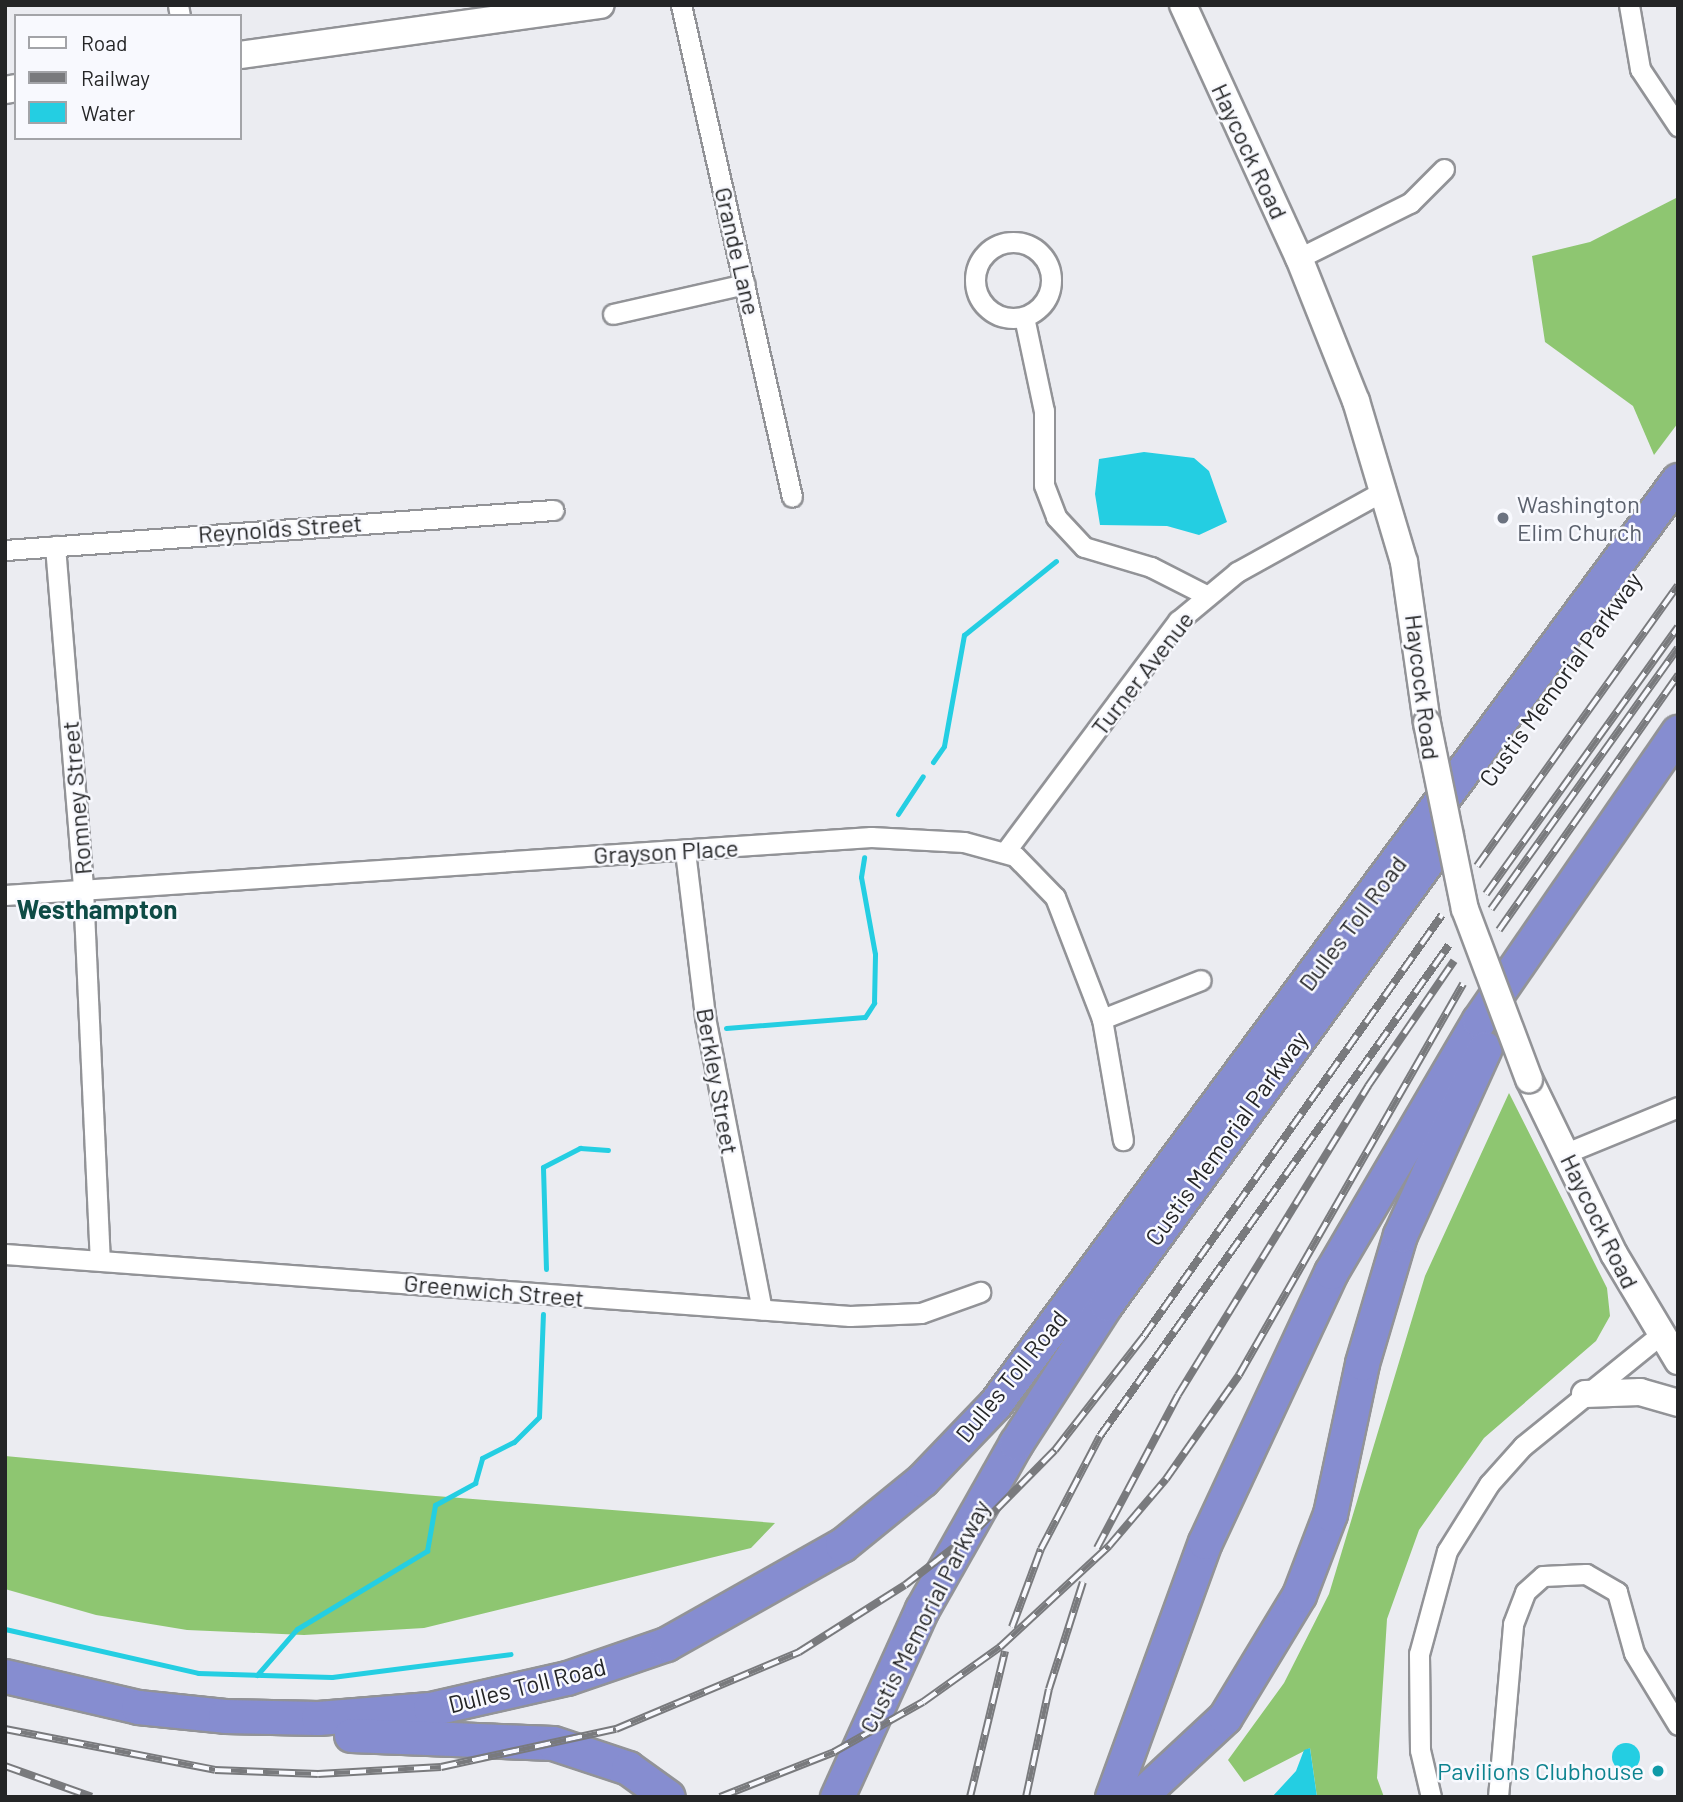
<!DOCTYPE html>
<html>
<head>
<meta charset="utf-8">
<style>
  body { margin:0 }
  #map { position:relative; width:1683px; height:1802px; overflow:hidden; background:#ebecf1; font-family:Barlow,sans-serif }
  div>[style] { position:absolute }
  .forest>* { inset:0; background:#8ec671 }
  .water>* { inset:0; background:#24cee2 }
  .round { border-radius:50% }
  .stream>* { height:5px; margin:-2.5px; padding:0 2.5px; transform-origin:2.5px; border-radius:2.5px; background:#24cee2 }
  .roads { filter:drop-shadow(2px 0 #929397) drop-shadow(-2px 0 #929397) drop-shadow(0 2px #929397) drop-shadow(0 -2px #929397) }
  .street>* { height:19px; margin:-9.5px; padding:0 9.5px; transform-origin:9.5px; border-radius:9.5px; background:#fff }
  .street>.ring { margin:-9.5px; padding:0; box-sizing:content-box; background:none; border:19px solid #fff; border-radius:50% }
  .secondary>* { height:26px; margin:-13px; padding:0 13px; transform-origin:13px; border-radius:13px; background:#fff }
  .highway>* { height:33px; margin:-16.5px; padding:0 16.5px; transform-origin:16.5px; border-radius:16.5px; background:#868dd0 }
  .rail>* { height:8px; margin-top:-4px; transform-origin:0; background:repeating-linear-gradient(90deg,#f8f9fe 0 16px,#797a7d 0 32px); box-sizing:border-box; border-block:2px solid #797a7d }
  .bridges { filter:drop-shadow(2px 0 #929397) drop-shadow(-2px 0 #929397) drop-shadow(0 2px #929397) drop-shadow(0 -2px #929397) }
  .secondary-bridge>* { height:26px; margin:-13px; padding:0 13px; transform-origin:13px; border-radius:13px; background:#fff }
  .dots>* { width:19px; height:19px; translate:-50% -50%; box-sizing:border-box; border:4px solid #f8f9fe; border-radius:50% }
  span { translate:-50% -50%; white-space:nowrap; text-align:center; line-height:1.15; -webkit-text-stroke:5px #f8f9fe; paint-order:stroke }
  .street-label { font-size:24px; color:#242526 }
  .worship-label { font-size:24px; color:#5b616d }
  .left { translate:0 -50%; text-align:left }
  .culture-label { font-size:24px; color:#0d838f }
  .right { translate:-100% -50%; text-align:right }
  .neighbourhood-label { font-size:26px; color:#0e4b45; font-weight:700 }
  .frame { position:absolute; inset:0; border:7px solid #242526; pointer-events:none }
  .legend { position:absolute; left:14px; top:14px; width:228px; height:126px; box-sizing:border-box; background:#f8f9fe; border:2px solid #a3a4a8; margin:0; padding:9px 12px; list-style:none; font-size:21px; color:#242526 }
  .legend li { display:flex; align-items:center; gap:14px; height:35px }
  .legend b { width:35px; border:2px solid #a3a4a8 }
</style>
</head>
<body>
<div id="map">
  <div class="forest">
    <div style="clip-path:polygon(1678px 197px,1678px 423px,1654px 455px,1633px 406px,1545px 342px,1532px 256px,1590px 242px)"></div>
    <div style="clip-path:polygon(1509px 1093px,1607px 1288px,1610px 1316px,1596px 1341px,1484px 1438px,1419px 1530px,1387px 1619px,1377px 1778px,1384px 1797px,1317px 1797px,1310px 1748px,1244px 1782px,1228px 1760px,1284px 1683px,1329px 1594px,1425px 1276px)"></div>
    <div style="clip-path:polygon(5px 1456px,411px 1494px,775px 1523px,751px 1548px,424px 1628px,304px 1635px,187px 1630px,96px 1615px,5px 1589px)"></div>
  </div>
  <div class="water">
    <div style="clip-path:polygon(1144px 452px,1194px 458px,1209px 471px,1227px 522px,1199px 535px,1167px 526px,1100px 525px,1095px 494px,1099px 459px)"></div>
    <div class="round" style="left:1612px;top:1743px;width:28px;height:28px"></div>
    <div style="clip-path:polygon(1310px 1748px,1317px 1797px,1272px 1797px,1296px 1771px,1304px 1750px)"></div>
  </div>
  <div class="stream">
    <div style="left:933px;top:762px;width:19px;rotate:-55deg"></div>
    <div style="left:944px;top:746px;width:113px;rotate:-79.8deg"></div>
    <div style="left:964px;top:635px;width:118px;rotate:-38.8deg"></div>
    <div style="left:898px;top:814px;width:45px;rotate:-56.7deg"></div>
    <div style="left:726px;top:1028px;width:139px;rotate:-4.5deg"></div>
    <div style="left:865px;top:1017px;width:17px;rotate:-57deg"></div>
    <div style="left:874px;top:1003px;width:49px;rotate:-88.8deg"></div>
    <div style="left:875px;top:954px;width:78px;rotate:-100.3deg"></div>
    <div style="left:861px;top:877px;width:20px;rotate:-81deg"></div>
    <div style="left:546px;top:1269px;width:102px;rotate:-91.7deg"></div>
    <div style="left:543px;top:1167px;width:42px;rotate:-27.2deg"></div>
    <div style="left:580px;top:1148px;width:28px;rotate:4deg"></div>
    <div style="left:5px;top:1629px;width:198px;rotate:12.8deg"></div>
    <div style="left:198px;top:1673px;width:134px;rotate:1.7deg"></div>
    <div style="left:332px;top:1677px;width:180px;rotate:-7.3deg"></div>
    <div style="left:257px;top:1675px;width:61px;rotate:-49deg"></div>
    <div style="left:297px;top:1629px;width:152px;rotate:-31deg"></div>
    <div style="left:427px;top:1551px;width:47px;rotate:-80.1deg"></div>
    <div style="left:435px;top:1505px;width:46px;rotate:-28.8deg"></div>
    <div style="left:475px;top:1483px;width:26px;rotate:-74deg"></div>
    <div style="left:482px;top:1458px;width:36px;rotate:-27deg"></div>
    <div style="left:514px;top:1442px;width:35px;rotate:-45deg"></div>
    <div style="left:539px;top:1417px;width:103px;rotate:-87.8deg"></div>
  </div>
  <div class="roads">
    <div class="street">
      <div style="left:178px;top:5px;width:11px;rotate:80deg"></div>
      <div style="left:681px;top:5px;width:504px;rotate:77.29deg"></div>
      <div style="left:1629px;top:5px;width:65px;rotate:80.2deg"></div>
      <div style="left:1640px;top:69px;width:69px;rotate:56.3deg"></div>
      <div class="ring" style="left:975px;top:242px;width:57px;height:57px"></div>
      <div style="left:1299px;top:258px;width:124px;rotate:-26.4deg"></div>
      <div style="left:1410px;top:203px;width:48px;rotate:-45deg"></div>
      <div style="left:613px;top:314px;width:135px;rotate:-12.8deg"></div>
      <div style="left:1024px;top:317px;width:96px;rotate:78deg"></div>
      <div style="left:1044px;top:411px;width:74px;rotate:90deg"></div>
      <div style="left:1044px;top:485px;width:34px;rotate:69deg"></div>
      <div style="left:1056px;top:517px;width:41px;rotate:47deg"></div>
      <div style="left:1084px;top:547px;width:70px;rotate:16.6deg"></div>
      <div style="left:1151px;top:567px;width:62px;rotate:27deg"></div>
      <div style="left:55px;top:546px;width:344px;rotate:85.3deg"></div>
      <div style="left:83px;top:889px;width:371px;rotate:87.4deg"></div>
      <div style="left:5px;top:550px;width:550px;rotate:-4.17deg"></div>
      <div style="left:685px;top:851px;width:167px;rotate:83.1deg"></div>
      <div style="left:705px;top:1017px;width:298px;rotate:79deg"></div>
      <div style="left:1005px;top:852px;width:289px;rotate:-53.2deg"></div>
      <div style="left:1178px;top:621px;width:77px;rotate:-39.7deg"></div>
      <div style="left:1237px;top:572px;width:169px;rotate:-29deg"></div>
      <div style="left:5px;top:895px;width:868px;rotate:-3.83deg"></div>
      <div style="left:871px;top:837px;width:93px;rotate:3.1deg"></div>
      <div style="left:964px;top:842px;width:53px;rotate:15.4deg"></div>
      <div style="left:1015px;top:856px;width:57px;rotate:45.7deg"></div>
      <div style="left:1055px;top:897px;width:131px;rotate:68.9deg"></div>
      <div style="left:1102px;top:1019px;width:123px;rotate:80.2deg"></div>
      <div style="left:1102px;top:1019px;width:106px;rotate:-21.5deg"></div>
      <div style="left:1566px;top:1153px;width:121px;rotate:-22.3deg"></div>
      <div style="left:5px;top:1254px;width:847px;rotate:4.2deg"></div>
      <div style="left:850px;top:1316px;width:71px;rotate:-2.4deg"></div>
      <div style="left:921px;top:1313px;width:63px;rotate:-19.6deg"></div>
      <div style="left:1431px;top:1797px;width:48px;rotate:-103.2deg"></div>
      <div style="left:1420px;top:1750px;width:96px;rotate:-90.6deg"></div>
      <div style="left:1419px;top:1654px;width:107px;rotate:-74.8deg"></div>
      <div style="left:1447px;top:1551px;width:79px;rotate:-57.9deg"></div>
      <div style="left:1489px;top:1484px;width:51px;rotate:-48.2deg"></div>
      <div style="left:1523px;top:1446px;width:175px;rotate:-39deg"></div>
      <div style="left:1498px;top:1797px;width:174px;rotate:-85deg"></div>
      <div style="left:1513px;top:1624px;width:34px;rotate:-69deg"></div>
      <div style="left:1525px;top:1592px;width:24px;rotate:-42deg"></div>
      <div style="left:1543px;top:1576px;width:43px;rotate:-2.7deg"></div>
      <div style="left:1586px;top:1574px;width:36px;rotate:30deg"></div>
      <div style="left:1617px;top:1592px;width:63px;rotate:74.4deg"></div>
      <div style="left:1634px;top:1653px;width:84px;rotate:58.6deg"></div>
    </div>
    <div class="secondary">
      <div style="left:1183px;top:5px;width:278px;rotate:65.4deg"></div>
      <div style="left:1299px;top:258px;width:154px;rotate:68.3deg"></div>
      <div style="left:1356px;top:401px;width:168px;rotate:73.4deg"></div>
      <div style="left:1404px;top:562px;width:163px;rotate:81.9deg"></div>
      <div style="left:240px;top:55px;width:364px;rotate:-7.9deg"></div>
      <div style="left:5px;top:90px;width:11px;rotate:-10deg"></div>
      <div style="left:1529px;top:1079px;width:195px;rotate:64.1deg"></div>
      <div style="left:1614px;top:1254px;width:125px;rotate:59.1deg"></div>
      <div style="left:1585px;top:1394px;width:55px;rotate:-2.1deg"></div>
      <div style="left:1640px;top:1392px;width:40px;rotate:16deg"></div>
    </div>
    <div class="highway">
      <div style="left:5px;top:1676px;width:137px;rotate:13.1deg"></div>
      <div style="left:138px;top:1707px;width:87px;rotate:5.9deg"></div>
      <div style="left:225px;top:1716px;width:93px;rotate:1.2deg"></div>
      <div style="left:318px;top:1718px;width:112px;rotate:-4.6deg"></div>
      <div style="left:430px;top:1709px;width:140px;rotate:-12.8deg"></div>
      <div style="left:567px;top:1678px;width:105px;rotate:-19deg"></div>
      <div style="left:666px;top:1644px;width:202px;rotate:-29.4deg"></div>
      <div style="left:842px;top:1545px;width:103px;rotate:-39.1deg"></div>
      <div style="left:922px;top:1480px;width:105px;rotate:-46.2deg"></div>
      <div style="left:995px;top:1404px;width:1149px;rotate:-53.53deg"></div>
      <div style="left:351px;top:1735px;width:202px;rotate:2.3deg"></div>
      <div style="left:553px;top:1743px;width:79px;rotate:18.4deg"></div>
      <div style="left:628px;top:1768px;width:49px;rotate:35.9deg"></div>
      <div style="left:837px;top:1797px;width:206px;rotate:-65.7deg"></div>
      <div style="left:922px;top:1609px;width:191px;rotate:-60.5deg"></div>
      <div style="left:1016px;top:1443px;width:166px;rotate:-57.1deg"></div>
      <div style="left:1106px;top:1304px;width:579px;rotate:-54.06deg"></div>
      <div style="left:1112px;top:1797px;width:271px;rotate:-70deg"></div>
      <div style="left:1205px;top:1542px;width:298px;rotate:-65deg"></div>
      <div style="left:1331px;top:1272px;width:292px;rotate:-59.6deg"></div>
      <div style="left:1479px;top:1020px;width:350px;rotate:-55.4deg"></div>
      <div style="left:1139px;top:1797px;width:117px;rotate:-42.9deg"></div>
      <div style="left:1225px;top:1717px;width:143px;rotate:-58.8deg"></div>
      <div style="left:1299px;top:1595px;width:87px;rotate:-69.1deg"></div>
      <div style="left:1330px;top:1514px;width:154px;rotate:-78deg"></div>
      <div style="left:1362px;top:1363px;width:134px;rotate:-73.5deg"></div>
      <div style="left:1400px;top:1235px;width:205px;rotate:-65.6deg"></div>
    </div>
  </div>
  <div class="rail">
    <div style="left:1477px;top:866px;width:345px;rotate:-54.4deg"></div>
    <div style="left:1486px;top:894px;width:329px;rotate:-54.3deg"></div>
    <div style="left:1491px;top:909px;width:321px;rotate:-54.4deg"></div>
    <div style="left:1499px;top:930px;width:312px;rotate:-54.9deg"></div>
    <div style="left:1097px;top:1548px;width:173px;rotate:-62.1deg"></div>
    <div style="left:1178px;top:1395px;width:363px;rotate:-58.4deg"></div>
    <div style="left:1368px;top:1086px;width:152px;rotate:-55.5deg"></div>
    <div style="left:1012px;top:1627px;width:83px;rotate:-69.6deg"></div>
    <div style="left:1041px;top:1549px;width:127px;rotate:-62.4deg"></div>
    <div style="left:1100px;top:1436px;width:602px;rotate:-54.6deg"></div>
    <div style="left:5px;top:1729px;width:214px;rotate:11deg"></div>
    <div style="left:215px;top:1770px;width:103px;rotate:2.2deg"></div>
    <div style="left:318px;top:1774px;width:123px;rotate:-3.3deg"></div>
    <div style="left:441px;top:1767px;width:179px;rotate:-12.3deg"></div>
    <div style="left:616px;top:1729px;width:199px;rotate:-22.8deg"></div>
    <div style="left:799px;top:1652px;width:125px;rotate:-32.3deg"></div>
    <div style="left:905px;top:1585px;width:88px;rotate:-37.6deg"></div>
    <div style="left:975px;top:1531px;width:114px;rotate:-45.4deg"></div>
    <div style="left:1055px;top:1450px;width:145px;rotate:-52deg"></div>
    <div style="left:1144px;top:1336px;width:516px;rotate:-54.71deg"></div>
    <div style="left:5px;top:1766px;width:92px;rotate:19.6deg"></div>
    <div style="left:720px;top:1797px;width:123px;rotate:-21.5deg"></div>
    <div style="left:834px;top:1752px;width:102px;rotate:-29.3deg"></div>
    <div style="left:923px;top:1702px;width:95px;rotate:-35.5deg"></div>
    <div style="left:1000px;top:1647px;width:149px;rotate:-42.8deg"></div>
    <div style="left:1109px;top:1546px;width:88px;rotate:-49.6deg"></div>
    <div style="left:1166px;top:1479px;width:127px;rotate:-54.9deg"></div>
    <div style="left:1239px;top:1375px;width:451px;rotate:-60.2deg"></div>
    <div style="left:970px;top:1797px;width:150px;rotate:-76.5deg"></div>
    <div style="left:1026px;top:1797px;width:110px;rotate:-78deg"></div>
    <div style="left:1049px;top:1689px;width:112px;rotate:-72.4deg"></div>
  </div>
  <div class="bridges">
    <div class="secondary-bridge">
      <div style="left:1427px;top:723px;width:190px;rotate:78.5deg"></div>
      <div style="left:1465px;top:909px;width:182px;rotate:69.4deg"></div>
    </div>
  </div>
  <div class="dots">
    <div style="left:1503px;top:518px;background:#6b7280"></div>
    <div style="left:1658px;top:1771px;background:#0f9aa8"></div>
  </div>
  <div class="street-label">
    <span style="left:1250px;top:151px;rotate:65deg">Haycock Road</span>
    <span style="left:738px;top:251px;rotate:77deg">Grande Lane</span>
    <span style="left:280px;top:528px;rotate:-4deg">Reynolds Street</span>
    <span style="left:1142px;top:673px;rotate:-52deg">Turner Avenue</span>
    <span style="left:1560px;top:679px;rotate:-54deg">Custis Memorial Parkway</span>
    <span style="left:1423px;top:687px;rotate:83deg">Haycock Road</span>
    <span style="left:76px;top:798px;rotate:-95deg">Romney Street</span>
    <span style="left:666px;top:851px;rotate:-3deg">Grayson Place</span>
    <span style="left:1352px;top:923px;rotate:-53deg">Dulles Toll Road</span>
    <span style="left:718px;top:1081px;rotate:80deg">Berkley Street</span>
    <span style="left:1226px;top:1138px;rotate:-54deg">Custis Memorial Parkway</span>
    <span style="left:1600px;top:1221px;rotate:64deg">Haycock Road</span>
    <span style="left:494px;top:1290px;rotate:5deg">Greenwich Street</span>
    <span style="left:1011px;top:1376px;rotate:-51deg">Dulles Toll Road</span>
    <span style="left:924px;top:1616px;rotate:-63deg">Custis Memorial Parkway</span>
    <span style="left:527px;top:1685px;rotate:-14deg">Dulles Toll Road</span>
  </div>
  <div class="worship-label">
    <span class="left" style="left:1517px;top:518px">Washington<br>Elim Church</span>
  </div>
  <div class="culture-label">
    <span class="right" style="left:1644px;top:1771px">Pavilions Clubhouse</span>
  </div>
  <div class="neighbourhood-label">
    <span style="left:97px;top:909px">Westhampton</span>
  </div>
  <div class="frame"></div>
  <ul class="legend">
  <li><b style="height:9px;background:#fff"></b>Road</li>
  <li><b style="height:9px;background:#797a7d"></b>Railway</li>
  <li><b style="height:19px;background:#24cee2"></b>Water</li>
  </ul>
</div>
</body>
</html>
